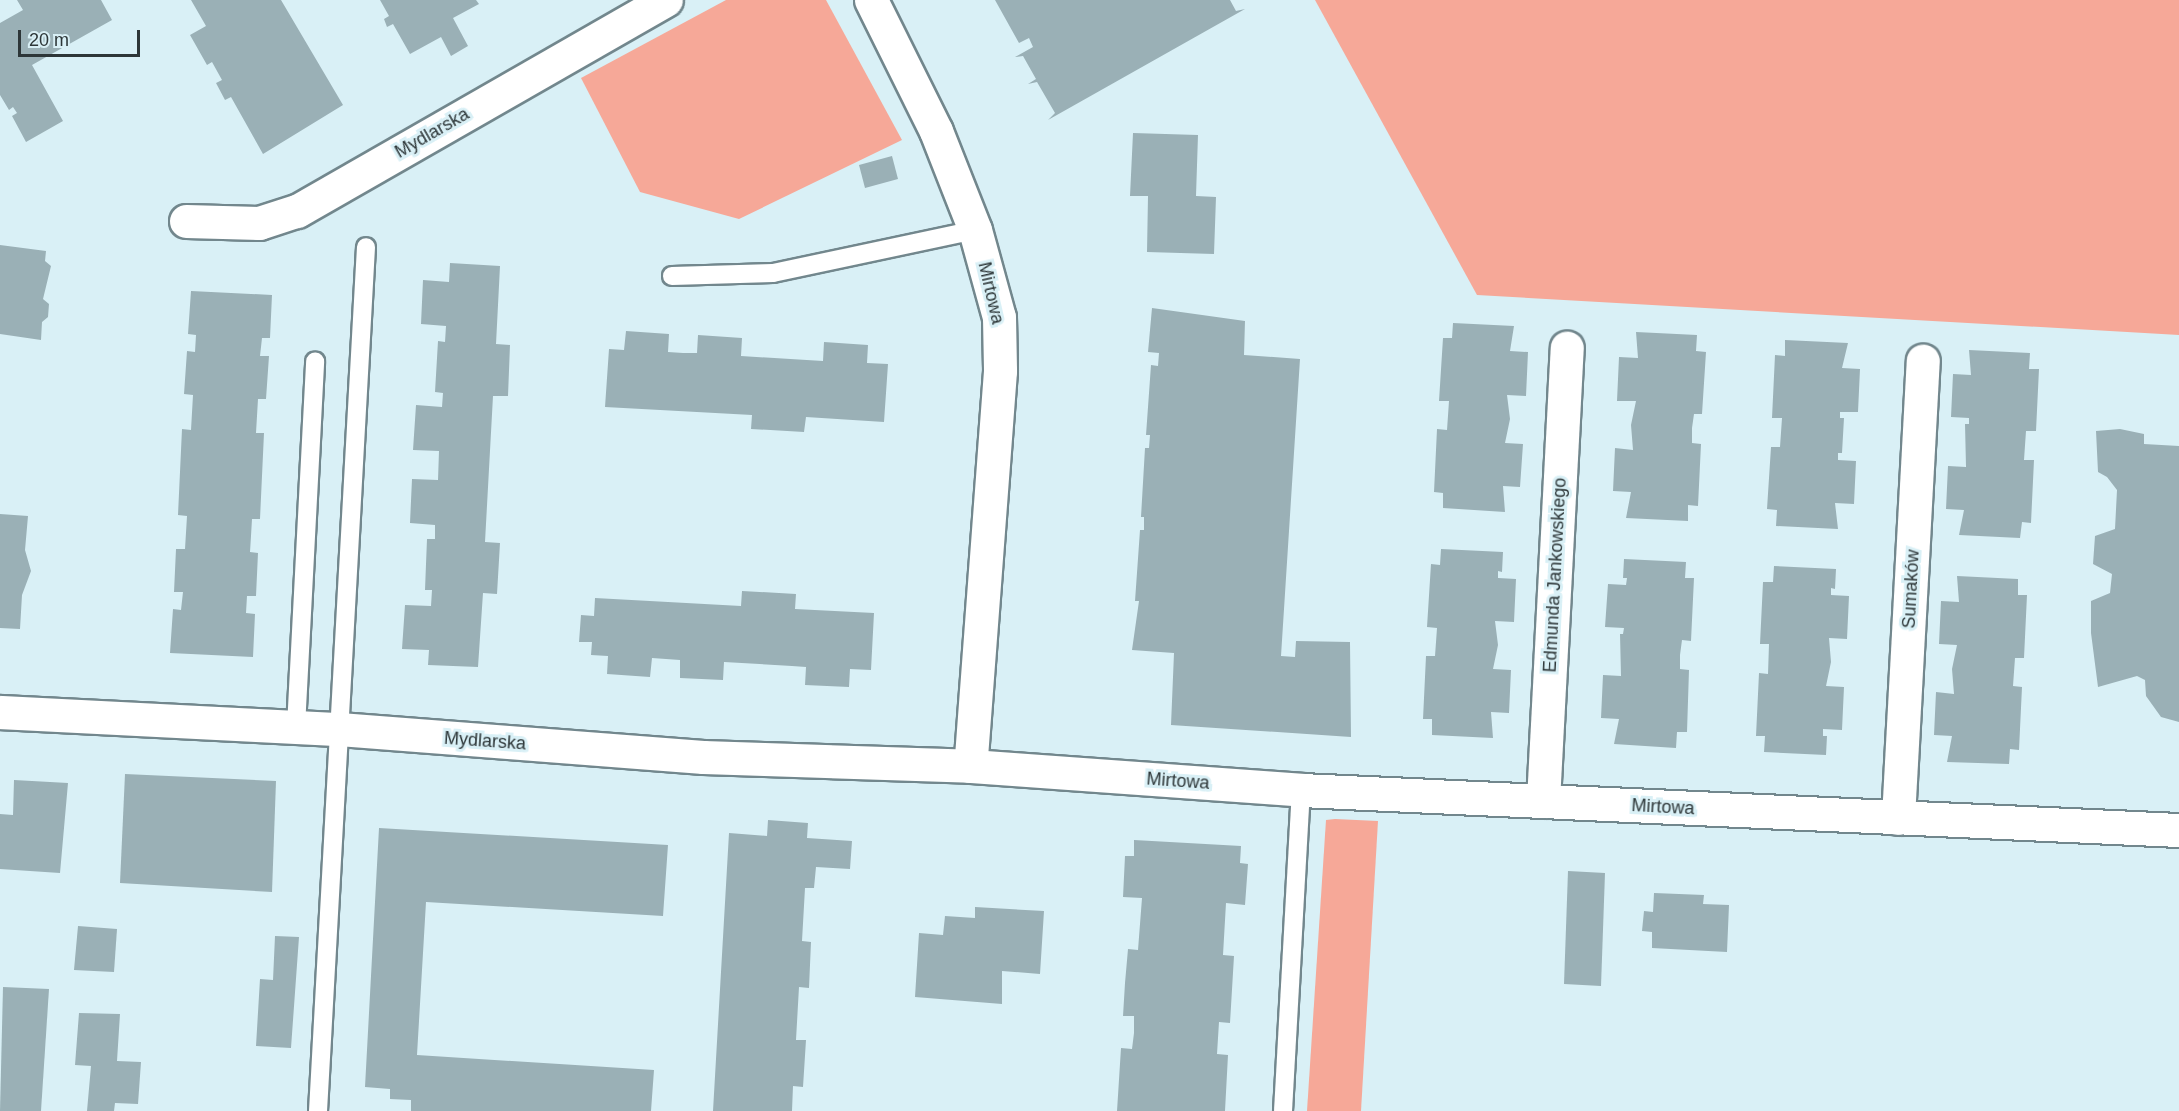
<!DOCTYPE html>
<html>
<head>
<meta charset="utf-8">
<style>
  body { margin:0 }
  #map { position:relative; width:2179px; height:1111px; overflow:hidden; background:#d9f0f6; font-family:Arial,sans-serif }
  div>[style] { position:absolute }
  .green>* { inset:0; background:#f6a898 }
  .building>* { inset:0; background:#9ab0b6 }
  .roads { filter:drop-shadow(2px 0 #72878d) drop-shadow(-2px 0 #72878d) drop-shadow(0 2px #72878d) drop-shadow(0 -2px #72878d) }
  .service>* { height:18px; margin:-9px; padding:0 9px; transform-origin:9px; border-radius:9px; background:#fff }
  .minor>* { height:33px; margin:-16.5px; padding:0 16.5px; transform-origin:16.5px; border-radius:16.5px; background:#fff }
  span { translate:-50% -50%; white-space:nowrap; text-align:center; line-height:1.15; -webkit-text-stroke:6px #d9f0f6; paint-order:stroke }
  .street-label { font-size:18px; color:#2d3638 }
  .scale { position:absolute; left:18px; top:30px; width:122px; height:27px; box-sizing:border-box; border:3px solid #2d3638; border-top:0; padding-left:8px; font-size:18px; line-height:21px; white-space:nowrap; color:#2d3638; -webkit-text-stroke:4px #d9f0f6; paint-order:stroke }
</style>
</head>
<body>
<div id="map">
  <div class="green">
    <div style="clip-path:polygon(726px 0,826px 0,902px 140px,739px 219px,640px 192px,581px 78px)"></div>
    <div style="clip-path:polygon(1315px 0,2179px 0,2179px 335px,1477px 295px)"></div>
    <div style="clip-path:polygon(1335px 819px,1378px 821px,1361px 1111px,1307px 1111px,1326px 820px)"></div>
  </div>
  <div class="building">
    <div style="clip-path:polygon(17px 0,101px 0,112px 20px,32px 65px,63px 121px,26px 142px,12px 116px,17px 113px,13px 107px,9px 110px,0 95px,0 23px,23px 10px)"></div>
    <div style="clip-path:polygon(191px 0,281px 0,343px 105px,263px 154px,231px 97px,225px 100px,216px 83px,222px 80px,212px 62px,207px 65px,190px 35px,206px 26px)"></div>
    <div style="clip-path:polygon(380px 0,476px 0,479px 4px,453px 18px,468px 46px,451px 56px,441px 37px,410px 54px,393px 24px,387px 27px,384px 19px,389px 16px)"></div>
    <div style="clip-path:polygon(995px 0,1230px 0,1236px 11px,1245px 9px,1048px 120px,1055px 113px,1037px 82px,1028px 84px,1036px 79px,1023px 56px,1015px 57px,1033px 47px,1029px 38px,1019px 43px)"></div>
    <div style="clip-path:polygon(1133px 133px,1198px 135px,1196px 196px,1216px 197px,1214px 254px,1147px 252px,1148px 196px,1130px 196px)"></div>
    <div style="clip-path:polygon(892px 156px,898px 179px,865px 188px,859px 165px)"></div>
    <div style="clip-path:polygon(0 245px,46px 251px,45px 261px,51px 266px,43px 299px,49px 304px,48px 317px,42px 322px,41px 340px,0 334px)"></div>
    <div style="clip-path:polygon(450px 263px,500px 266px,496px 344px,510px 345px,508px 396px,493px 396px,485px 542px,500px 543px,497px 594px,483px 593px,478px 667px,428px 665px,429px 650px,402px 649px,405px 605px,431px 606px,432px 590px,425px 590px,426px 564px,427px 539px,435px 539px,435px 525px,410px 523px,412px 479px,438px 480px,439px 451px,413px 450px,416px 405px,442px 407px,443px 393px,435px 392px,438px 341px,445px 342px,446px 326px,421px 324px,423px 280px,449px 282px)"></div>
    <div style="clip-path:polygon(191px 291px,272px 295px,270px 338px,262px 338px,260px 356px,269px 356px,266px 399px,258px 399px,256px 433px,264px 433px,260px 519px,252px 519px,251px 536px,250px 552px,258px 553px,256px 596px,247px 596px,246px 613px,255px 614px,253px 657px,170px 653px,173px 609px,181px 610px,183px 592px,174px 592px,176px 549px,185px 549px,187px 516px,178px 515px,182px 429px,191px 430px,193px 395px,184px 394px,187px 351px,195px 352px,196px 335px,188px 334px)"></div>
    <div style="clip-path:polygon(1152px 308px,1245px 321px,1244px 355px,1300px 359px,1281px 656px,1295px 657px,1296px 641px,1350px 642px,1351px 737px,1171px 725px,1174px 653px,1132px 650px,1139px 601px,1135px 601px,1140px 530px,1144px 530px,1144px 517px,1141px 517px,1145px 448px,1149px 448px,1150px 435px,1146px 435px,1151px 365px,1158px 366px,1159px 353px,1148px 352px)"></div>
    <div style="clip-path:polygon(1453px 323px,1514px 326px,1510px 351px,1528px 352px,1526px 396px,1507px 395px,1510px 419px,1505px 443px,1523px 444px,1520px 487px,1503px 486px,1505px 512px,1443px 508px,1443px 493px,1434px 492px,1437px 429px,1447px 430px,1449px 401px,1439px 401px,1443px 338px,1452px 338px)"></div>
    <div style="clip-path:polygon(626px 331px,669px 334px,668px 352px,683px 353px,697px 353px,698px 335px,742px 338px,741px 356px,823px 361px,824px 342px,868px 345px,867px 363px,888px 364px,884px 422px,806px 417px,804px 432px,751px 429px,752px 415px,605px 407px,609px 349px,624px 350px)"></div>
    <div style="clip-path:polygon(1636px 332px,1697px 335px,1696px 351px,1706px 352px,1702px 414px,1694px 414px,1692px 428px,1692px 443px,1701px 444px,1698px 506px,1688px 505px,1688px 521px,1626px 518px,1631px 492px,1613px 491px,1615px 448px,1633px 450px,1631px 425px,1636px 401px,1617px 401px,1619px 357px,1638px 358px)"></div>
    <div style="clip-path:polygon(1785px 340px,1848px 343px,1842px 368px,1860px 369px,1858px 412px,1840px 412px,1840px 418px,1844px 418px,1842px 453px,1838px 453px,1838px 460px,1856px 461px,1854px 504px,1835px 503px,1838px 529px,1776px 526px,1777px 510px,1767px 509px,1771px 447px,1780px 447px,1782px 418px,1772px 418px,1775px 355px,1785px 356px)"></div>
    <div style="clip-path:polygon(1969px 350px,2030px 353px,2029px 369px,2039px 369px,2036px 431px,2026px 431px,2024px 460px,2034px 460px,2031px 523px,2022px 522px,2020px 538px,1959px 535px,1964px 510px,1946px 509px,1948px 466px,1966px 467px,1965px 424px,1969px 424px,1969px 418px,1951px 417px,1953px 374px,1971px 375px)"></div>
    <div style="clip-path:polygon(2120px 429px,2144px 434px,2144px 444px,2179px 446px,2179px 722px,2161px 717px,2146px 696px,2145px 680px,2137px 676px,2098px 687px,2091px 633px,2091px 601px,2110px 593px,2112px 574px,2093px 564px,2095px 536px,2115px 529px,2117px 490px,2107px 477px,2098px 472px,2096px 431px)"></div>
    <div style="clip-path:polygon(0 514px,28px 516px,25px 550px,31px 571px,22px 595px,20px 629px,0 628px)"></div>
    <div style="clip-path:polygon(1441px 549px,1503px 552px,1502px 572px,1498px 571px,1498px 578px,1516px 579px,1514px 622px,1495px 621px,1498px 645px,1493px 669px,1511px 670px,1509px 713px,1491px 712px,1493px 738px,1432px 735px,1432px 719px,1423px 719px,1426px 656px,1435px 656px,1437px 628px,1427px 627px,1431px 564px,1440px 565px)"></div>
    <div style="clip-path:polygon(1624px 559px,1686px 562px,1685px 578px,1694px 578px,1691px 641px,1682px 640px,1680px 655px,1680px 669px,1689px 670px,1687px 732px,1677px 732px,1676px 748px,1614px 744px,1619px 719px,1601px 718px,1603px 675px,1621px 676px,1620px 634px,1623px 634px,1624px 628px,1605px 627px,1608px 584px,1626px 585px,1627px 578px,1623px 578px)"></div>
    <div style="clip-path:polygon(1774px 566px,1836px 569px,1835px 589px,1831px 588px,1831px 595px,1849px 596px,1847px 639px,1829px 638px,1831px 662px,1826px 686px,1844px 687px,1842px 730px,1823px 729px,1823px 736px,1827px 736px,1826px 755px,1764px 752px,1765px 736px,1756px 736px,1759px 673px,1768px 674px,1769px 644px,1760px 644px,1763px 582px,1773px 582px)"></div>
    <div style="clip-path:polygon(1957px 576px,2018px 579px,2018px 595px,2027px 595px,2024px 658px,2015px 658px,2013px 686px,2022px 687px,2019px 750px,2010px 749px,2009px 764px,1947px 762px,1952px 736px,1934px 735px,1936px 692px,1954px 694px,1952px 669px,1957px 645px,1939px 644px,1941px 601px,1959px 602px)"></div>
    <div style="clip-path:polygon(742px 591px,796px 594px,795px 609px,874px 613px,871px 670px,850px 669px,849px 687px,805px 685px,806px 667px,792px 666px,724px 662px,723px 680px,680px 678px,680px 660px,652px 658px,650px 677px,607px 674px,608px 656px,591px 655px,592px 642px,579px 642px,581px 615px,594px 616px,595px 598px,741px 606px)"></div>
    <div style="clip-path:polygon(125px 774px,276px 781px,272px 892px,120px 883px)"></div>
    <div style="clip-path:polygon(14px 780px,68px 783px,60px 873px,0 869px,0 814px,13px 815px)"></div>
    <div style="clip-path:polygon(768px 820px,808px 823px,807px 838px,852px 841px,850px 869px,816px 867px,814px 888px,805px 888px,802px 941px,811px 942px,809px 988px,799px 987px,796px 1040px,806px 1040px,803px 1087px,793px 1086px,792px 1111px,713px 1111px,729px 833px,767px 836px)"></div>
    <div style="clip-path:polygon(379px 828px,668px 845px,663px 916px,426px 902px,417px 1055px,654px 1070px,651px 1111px,411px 1111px,411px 1100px,390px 1099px,390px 1089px,365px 1087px)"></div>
    <div style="clip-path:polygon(1134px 840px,1241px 846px,1240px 863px,1248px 864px,1245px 905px,1226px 903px,1223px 955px,1234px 956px,1230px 1023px,1219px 1022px,1217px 1054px,1228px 1055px,1225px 1111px,1117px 1111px,1121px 1048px,1132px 1049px,1134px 1033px,1134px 1016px,1123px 1016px,1125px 983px,1128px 949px,1138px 950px,1142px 898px,1123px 897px,1125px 856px,1134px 856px)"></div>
    <div style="clip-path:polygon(1568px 871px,1605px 873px,1601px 986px,1564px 984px)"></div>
    <div style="clip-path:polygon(1654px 893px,1704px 895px,1703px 904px,1729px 905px,1727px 952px,1652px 948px,1652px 932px,1642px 931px,1644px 911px,1653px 912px)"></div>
    <div style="clip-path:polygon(975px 907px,1044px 911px,1040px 974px,1002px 971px,1002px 1004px,915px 997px,919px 933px,943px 935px,945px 916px,975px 918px)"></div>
    <div style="clip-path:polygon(78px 926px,117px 929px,114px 972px,74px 970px)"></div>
    <div style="clip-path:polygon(275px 936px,299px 937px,291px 1048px,256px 1046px,260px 979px,273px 980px)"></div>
    <div style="clip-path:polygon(3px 987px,49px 989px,41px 1111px,0 1111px)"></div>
    <div style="clip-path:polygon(79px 1013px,120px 1014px,117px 1061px,141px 1062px,138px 1104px,115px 1103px,114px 1111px,87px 1111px,91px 1066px,75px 1065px)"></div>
  </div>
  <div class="roads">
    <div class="service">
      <div style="left:672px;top:276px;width:101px;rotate:-1.7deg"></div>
      <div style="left:773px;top:273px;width:207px;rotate:-12deg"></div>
      <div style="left:296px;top:727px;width:366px;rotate:-87deg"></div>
      <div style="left:318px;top:1111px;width:865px;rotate:-86.82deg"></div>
      <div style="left:1283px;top:1111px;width:322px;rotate:-86.8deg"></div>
    </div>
    <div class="minor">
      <div style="left:871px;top:0;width:146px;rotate:63.6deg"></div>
      <div style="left:936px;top:131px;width:106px;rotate:68.5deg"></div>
      <div style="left:975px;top:230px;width:90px;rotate:74.6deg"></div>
      <div style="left:999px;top:317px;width:54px;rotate:88.9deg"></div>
      <div style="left:1000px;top:371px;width:396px;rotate:94.3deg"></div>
      <div style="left:186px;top:221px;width:73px;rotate:1.6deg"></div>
      <div style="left:259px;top:223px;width:40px;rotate:-18deg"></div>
      <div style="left:297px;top:211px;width:425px;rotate:-29.8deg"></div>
      <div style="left:0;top:712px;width:339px;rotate:2.9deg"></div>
      <div style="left:339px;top:729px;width:365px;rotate:4.4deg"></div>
      <div style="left:703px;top:757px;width:267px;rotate:1.9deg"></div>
      <div style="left:970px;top:766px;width:332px;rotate:4.1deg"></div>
      <div style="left:1301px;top:790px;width:879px;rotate:2.61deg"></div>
      <div style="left:1543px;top:801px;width:454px;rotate:-87deg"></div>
      <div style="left:1898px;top:818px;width:458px;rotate:-86.9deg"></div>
    </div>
  </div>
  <div class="street-label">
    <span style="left:432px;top:133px;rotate:-30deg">Mydlarska</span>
    <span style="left:991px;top:293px;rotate:77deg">Mirtowa</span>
    <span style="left:1555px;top:575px;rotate:-87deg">Edmunda Jankowskiego</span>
    <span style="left:1911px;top:589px;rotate:-87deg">Sumaków</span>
    <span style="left:485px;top:741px;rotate:4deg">Mydlarska</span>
    <span style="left:1178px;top:781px;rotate:4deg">Mirtowa</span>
    <span style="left:1663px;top:807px;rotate:3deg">Mirtowa</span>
  </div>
  <div class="scale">20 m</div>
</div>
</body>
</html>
